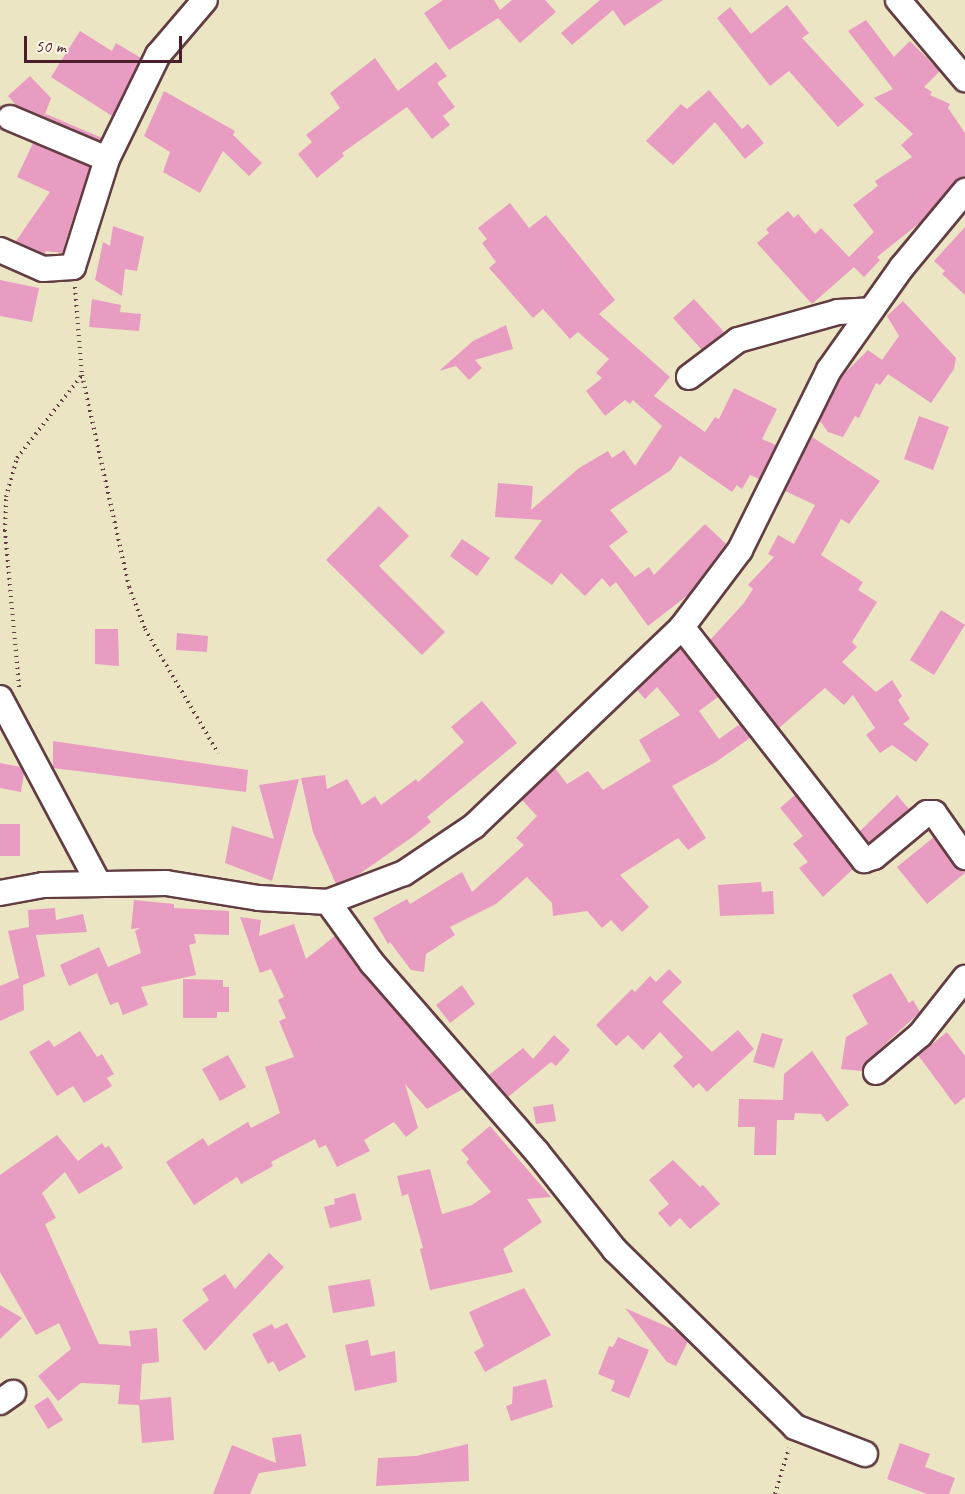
<!DOCTYPE html>
<html>
<head>
<meta charset="utf-8">
<style>
  body { margin:0 }
  #map { position:relative; width:965px; height:1494px; overflow:hidden; background:#ece5c4; font-family:Caveat,sans-serif }
  div>[style] { position:absolute }
  .building>* { inset:0; background:#e89cc2 }
  .path>* { height:4px; margin-top:-2px; transform-origin:0; background:repeating-linear-gradient(90deg,#623d42 0 1.5px,transparent 0 6px) }
  .roads { filter:drop-shadow(2px 0 #623d42) drop-shadow(-2px 0 #623d42) drop-shadow(0 2px #623d42) drop-shadow(0 -2px #623d42) }
  .minor>* { height:24px; margin:-12px; padding:0 12px; transform-origin:12px; border-radius:12px; background:#fff }
  span { translate:-50% -50%; white-space:nowrap; text-align:center; line-height:1.15; -webkit-text-stroke:5px #fcf5e5; paint-order:stroke }
  .scale { position:absolute; left:24px; top:36px; width:158px; height:27px; box-sizing:border-box; border:3px solid #4a1f2b; border-top:0; padding-left:8px; font-size:18px; line-height:21px; white-space:nowrap; color:#4a1f2b; -webkit-text-stroke:4px #fcf5e5; paint-order:stroke }
</style>
</head>
<body>
<div id="map">
  <div class="building">
    <div style="clip-path:polygon(443px 0,494px 0,500px 10px,512px 0,545px 0,556px 12px,520px 43px,498px 18px,449px 50px,424px 13px)"></div>
    <div style="clip-path:polygon(600px 0,663px 0,624px 26px,613px 10px,572px 45px,561px 33px)"></div>
    <div style="clip-path:polygon(787px 5px,809px 33px,802px 38px,864px 105px,838px 127px,789px 71px,770px 86px,717px 18px,730px 7px,751px 34px)"></div>
    <div style="clip-path:polygon(866px 20px,894px 57px,910px 41px,940px 71px,924px 87px,932px 92px,930px 95px,950px 104px,948px 108px,965px 133px,965px 176px,954px 182px,922px 221px,877px 257px,880px 260px,864px 277px,854px 267px,812px 304px,757px 243px,769px 233px,766px 229px,788px 211px,794px 218px,798px 214px,815px 234px,821px 228px,849px 257px,874px 232px,853px 205px,878px 186px,875px 181px,912px 157px,901px 145px,913px 134px,874px 98px,893px 89px,848px 31px)"></div>
    <div style="clip-path:polygon(80px 31px,112px 51px,116px 43px,141px 58px,112px 116px,51px 77px)"></div>
    <div style="clip-path:polygon(375px 58px,398px 91px,436px 62px,447px 76px,437px 83px,455px 107px,443px 116px,450px 125px,432px 139px,407px 107px,342px 153px,344px 156px,317px 178px,298px 154px,312px 142px,306px 135px,340px 108px,330px 93px)"></div>
    <div style="clip-path:polygon(30px 76px,51px 98px,44px 117px,16px 105px,8px 96px)"></div>
    <div style="clip-path:polygon(709px 90px,742px 129px,748px 124px,764px 143px,745px 159px,715px 122px,673px 165px,646px 141px,681px 104px,687px 109px)"></div>
    <div style="clip-path:polygon(164px 91px,235px 131px,233px 135px,262px 163px,249px 176px,223px 151px,200px 193px,163px 172px,170px 152px,144px 136px)"></div>
    <div style="clip-path:polygon(46px 114px,102px 138px,100px 141px,44px 117px)"></div>
    <div style="clip-path:polygon(33px 143px,90px 167px,62px 253px,46px 251px,45px 254px,16px 241px,50px 192px,17px 177px)"></div>
    <div style="clip-path:polygon(510px 203px,529px 228px,546px 215px,615px 300px,599px 314px,670px 377px,654px 396px,705px 432px,715px 417px,719px 419px,734px 388px,777px 409px,762px 439px,776px 445px,759px 479px,750px 475px,742px 489px,737px 485px,732px 492px,680px 456px,671px 470px,610px 510px,628px 532px,609px 546px,635px 577px,649px 567px,654px 575px,705px 524px,726px 544px,688px 595px,648px 626px,616px 582px,610px 587px,602px 578px,585px 596px,561px 573px,552px 585px,514px 558px,542px 520px,495px 517px,498px 483px,533px 486px,531px 510px,579px 468px,608px 451px,612px 458px,624px 450px,635px 466px,662px 426px,633px 400px,630px 404px,625px 400px,605px 416px,586px 391px,602px 378px,596px 373px,609px 359px,578px 332px,570px 339px,543px 309px,533px 318px,489px 268px,496px 262px,482px 243px,487px 239px,478px 228px)"></div>
    <div style="clip-path:polygon(113px 226px,144px 237px,137px 271px,125px 269px,122px 296px,95px 280px,103px 242px,110px 246px)"></div>
    <div style="clip-path:polygon(965px 227px,965px 295px,942px 274px,945px 271px,934px 261px)"></div>
    <div style="clip-path:polygon(0 280px,39px 288px,32px 322px,0 316px)"></div>
    <div style="clip-path:polygon(92px 299px,121px 305px,120px 312px,141px 314px,139px 331px,89px 327px)"></div>
    <div style="clip-path:polygon(694px 299px,724px 332px,702px 350px,673px 318px)"></div>
    <div style="clip-path:polygon(903px 301px,956px 358px,954px 369px,931px 403px,888px 374px,880px 385px,876px 383px,859px 418px,855px 416px,843px 437px,828px 432px,820px 421px,841px 377px,868px 350px,882px 360px,899px 336px,887px 316px)"></div>
    <div style="clip-path:polygon(506px 325px,513px 349px,475px 360px,482px 368px,469px 380px,456px 366px,439px 371px,473px 341px)"></div>
    <div style="clip-path:polygon(919px 416px,949px 427px,933px 470px,904px 459px)"></div>
    <div style="clip-path:polygon(812px 437px,880px 481px,849px 524px,841px 519px,821px 555px,863px 582px,858px 590px,877px 602px,852px 642px,857px 647px,842px 662px,876px 692px,892px 680px,902px 696px,898px 700px,910px 719px,903px 724px,929px 744px,916px 762px,892px 745px,880px 753px,866px 735px,875px 728px,853px 695px,844px 705px,825px 688px,779px 728px,710px 640px,744px 603px,753px 589px,748px 585px,774px 557px,768px 554px,778px 535px,794px 544px,815px 505px,785px 491px)"></div>
    <div style="clip-path:polygon(379px 506px,409px 536px,379px 566px,445px 632px,422px 655px,326px 560px)"></div>
    <div style="clip-path:polygon(462px 539px,490px 558px,477px 576px,450px 556px)"></div>
    <div style="clip-path:polygon(941px 610px,965px 625px,934px 675px,910px 660px)"></div>
    <div style="clip-path:polygon(95px 629px,118px 629px,119px 666px,95px 664px)"></div>
    <div style="clip-path:polygon(177px 633px,208px 636px,207px 652px,176px 650px)"></div>
    <div style="clip-path:polygon(680px 648px,718px 697px,699px 711px,719px 739px,740px 724px,750px 738px,716px 762px,672px 786px,706px 838px,688px 850px,678px 838px,620px 875px,649px 907px,622px 932px,611px 920px,602px 928px,587px 911px,553px 916px,552px 903px,527px 877px,496px 904px,450px 927px,455px 935px,426px 954px,424px 972px,411px 970px,390px 942px,388px 944px,373px 918px,407px 899px,410px 904px,462px 872px,472px 892px,524px 845px,516px 838px,537px 816px,522px 800px,555px 768px,567px 784px,588px 771px,603px 790px,651px 761px,639px 740px,680px 715px,657px 687px,645px 699px,637px 690px)"></div>
    <div style="clip-path:polygon(482px 701px,517px 743px,427px 817px,431px 822px,411px 838px,355px 877px,336px 884px,313px 832px,301px 778px,325px 775px,327px 789px,347px 779px,362px 805px,375px 796px,381px 805px,416px 779px,418px 782px,464px 742px,451px 727px)"></div>
    <div style="clip-path:polygon(53px 741px,248px 770px,246px 792px,53px 768px)"></div>
    <div style="clip-path:polygon(0 763px,21px 767px,24px 773px,21px 792px,0 788px)"></div>
    <div style="clip-path:polygon(299px 779px,272px 881px,225px 863px,232px 826px,274px 839px,259px 785px)"></div>
    <div style="clip-path:polygon(795px 795px,853px 869px,823px 897px,799px 868px,808px 862px,793px 844px,803px 836px,780px 808px)"></div>
    <div style="clip-path:polygon(897px 795px,909px 809px,869px 843px,860px 831px)"></div>
    <div style="clip-path:polygon(0 824px,20px 824px,20px 856px,0 856px)"></div>
    <div style="clip-path:polygon(934px 837px,953px 865px,965px 873px,927px 904px,897px 867px)"></div>
    <div style="clip-path:polygon(761px 882px,762px 892px,773px 891px,774px 914px,720px 916px,718px 885px)"></div>
    <div style="clip-path:polygon(134px 900px,174px 904px,174px 908px,229px 911px,229px 935px,194px 934px,196px 943px,189px 945px,196px 975px,141px 987px,148px 1005px,123px 1015px,118px 1002px,110px 1005px,97px 973px,69px 986px,60px 965px,99px 947px,108px 967px,141px 953px,135px 931px,140px 928px,131px 929px)"></div>
    <div style="clip-path:polygon(55px 908px,56px 920px,83px 914px,87px 932px,36px 935px,45px 976px,23px 985px,24px 1010px,0 1021px,0 986px,19px 978px,8px 931px,29px 927px,28px 910px)"></div>
    <div style="clip-path:polygon(240px 917px,261px 920px,259px 936px,294px 924px,306px 959px,335px 936px,361px 972px,463px 1089px,427px 1109px,405px 1084px,418px 1128px,406px 1137px,394px 1122px,364px 1140px,370px 1151px,337px 1167px,326px 1145px,319px 1148px,315px 1139px,271px 1162px,273px 1166px,241px 1184px,237px 1177px,194px 1205px,166px 1162px,203px 1138px,208px 1146px,248px 1122px,251px 1128px,280px 1113px,265px 1067px,294px 1057px,279px 1021px,286px 1018px,278px 1000px,284px 997px,271px 969px,260px 973px)"></div>
    <div style="clip-path:polygon(669px 969px,682px 982px,662px 1002px,712px 1052px,738px 1030px,754px 1049px,707px 1092px,699px 1083px,693px 1088px,673px 1066px,683px 1057px,660px 1032px,643px 1050px,628px 1035px,616px 1046px,596px 1025px,632px 989px,635px 992px,650px 976px,656px 982px)"></div>
    <div style="clip-path:polygon(891px 973px,909px 1003px,913px 1000px,920px 1012px,867px 1061px,862px 1071px,841px 1069px,846px 1037px,868px 1024px,852px 995px)"></div>
    <div style="clip-path:polygon(183px 979px,223px 980px,223px 987px,229px 987px,229px 1012px,217px 1012px,217px 1018px,183px 1018px)"></div>
    <div style="clip-path:polygon(462px 985px,475px 1004px,450px 1023px,436px 1005px)"></div>
    <div style="clip-path:polygon(80px 1031px,97px 1057px,102px 1054px,114px 1074px,107px 1078px,112px 1086px,84px 1103px,73px 1086px,57px 1096px,29px 1052px,49px 1040px,54px 1047px)"></div>
    <div style="clip-path:polygon(947px 1032px,965px 1056px,965px 1097px,955px 1105px,918px 1055px)"></div>
    <div style="clip-path:polygon(762px 1033px,783px 1039px,774px 1068px,753px 1062px)"></div>
    <div style="clip-path:polygon(554px 1035px,570px 1050px,556px 1066px,551px 1062px,508px 1097px,489px 1075px,523px 1048px,533px 1059px)"></div>
    <div style="clip-path:polygon(812px 1051px,849px 1105px,827px 1122px,821px 1114px,795px 1113px,794px 1120px,777px 1120px,776px 1155px,754px 1155px,755px 1127px,738px 1127px,739px 1099px,783px 1100px,784px 1074px)"></div>
    <div style="clip-path:polygon(228px 1055px,246px 1087px,220px 1101px,202px 1069px)"></div>
    <div style="clip-path:polygon(553px 1104px,556px 1121px,536px 1124px,533px 1107px)"></div>
    <div style="clip-path:polygon(490px 1126px,551px 1197px,527px 1199px,542px 1222px,503px 1249px,513px 1272px,430px 1290px,420px 1249px,423px 1248px,408px 1194px,402px 1196px,397px 1176px,430px 1169px,442px 1214px,472px 1205px,491px 1192px,466px 1162px,469px 1159px,461px 1150px)"></div>
    <div style="clip-path:polygon(57px 1135px,78px 1161px,102px 1143px,105px 1148px,109px 1146px,123px 1168px,79px 1194px,65px 1172px,42px 1193px,56px 1218px,45px 1224px,99px 1344px,131px 1346px,129px 1331px,157px 1328px,159px 1362px,142px 1364px,140px 1400px,171px 1397px,174px 1440px,142px 1443px,139px 1405px,118px 1404px,120px 1385px,81px 1383px,58px 1401px,38px 1376px,71px 1349px,59px 1323px,36px 1335px,0 1272px,0 1175px)"></div>
    <div style="clip-path:polygon(673px 1160px,700px 1187px,703px 1185px,720px 1204px,690px 1229px,680px 1218px,670px 1227px,658px 1213px,669px 1204px,649px 1180px)"></div>
    <div style="clip-path:polygon(355px 1193px,362px 1220px,330px 1228px,324px 1207px,335px 1204px,334px 1199px)"></div>
    <div style="clip-path:polygon(269px 1253px,284px 1267px,205px 1351px,182px 1320px,209px 1300px,202px 1289px,225px 1274px,235px 1289px)"></div>
    <div style="clip-path:polygon(370px 1279px,375px 1306px,333px 1313px,328px 1286px)"></div>
    <div style="clip-path:polygon(524px 1288px,551px 1335px,485px 1372px,474px 1352px,484px 1346px,469px 1312px)"></div>
    <div style="clip-path:polygon(0 1305px,22px 1318px,0 1339px)"></div>
    <div style="clip-path:polygon(625px 1308px,677px 1331px,688px 1341px,676px 1366px,667px 1362px)"></div>
    <div style="clip-path:polygon(287px 1323px,306px 1357px,279px 1372px,273px 1361px,268px 1364px,252px 1334px,272px 1324px,275px 1329px)"></div>
    <div style="clip-path:polygon(618px 1337px,649px 1350px,629px 1398px,611px 1391px,615px 1381px,598px 1374px,609px 1346px,613px 1347px)"></div>
    <div style="clip-path:polygon(368px 1340px,371px 1356px,395px 1351px,397px 1382px,355px 1391px,345px 1345px)"></div>
    <div style="clip-path:polygon(546px 1379px,553px 1407px,511px 1421px,506px 1406px,512px 1404px,513px 1387px)"></div>
    <div style="clip-path:polygon(48px 1397px,63px 1420px,48px 1429px,34px 1406px)"></div>
    <div style="clip-path:polygon(301px 1434px,306px 1466px,259px 1473px,250px 1494px,213px 1494px,232px 1445px,276px 1463px,272px 1438px)"></div>
    <div style="clip-path:polygon(900px 1443px,930px 1454px,925px 1467px,955px 1478px,949px 1494px,927px 1494px,887px 1479px)"></div>
    <div style="clip-path:polygon(468px 1444px,469px 1481px,376px 1486px,378px 1458px,416px 1456px)"></div>
  </div>
  <div class="path">
    <div style="left:75px;top:287px;width:88px;rotate:85.5deg"></div>
    <div style="left:82px;top:375px;width:217px;rotate:77.5deg"></div>
    <div style="left:129px;top:587px;width:45px;rotate:69.1deg"></div>
    <div style="left:145px;top:629px;width:144px;rotate:59.5deg"></div>
    <div style="left:19px;top:687px;width:157px;rotate:-95.1deg"></div>
    <div style="left:5px;top:531px;width:34px;rotate:-88deg"></div>
    <div style="left:6px;top:497px;width:41px;rotate:-74.2deg"></div>
    <div style="left:17px;top:458px;width:105px;rotate:-51.9deg"></div>
    <div style="left:775px;top:1494px;width:48px;rotate:-73.1deg"></div>
  </div>
  <div class="roads">
    <div class="minor">
      <div style="left:898px;top:0;width:104px;rotate:49.7deg"></div>
      <div style="left:10px;top:118px;width:105px;rotate:22.9deg"></div>
      <div style="left:0;top:250px;width:47px;rotate:23.8deg"></div>
      <div style="left:43px;top:269px;width:30px;rotate:-4deg"></div>
      <div style="left:73px;top:267px;width:113px;rotate:-72.5deg"></div>
      <div style="left:107px;top:159px;width:116px;rotate:-63.9deg"></div>
      <div style="left:158px;top:55px;width:72px;rotate:-49.5deg"></div>
      <div style="left:689px;top:377px;width:61px;rotate:-37.1deg"></div>
      <div style="left:738px;top:340px;width:104px;rotate:-15.6deg"></div>
      <div style="left:838px;top:312px;width:33px;rotate:-3deg"></div>
      <div style="left:682px;top:627px;width:296px;rotate:52deg"></div>
      <div style="left:864px;top:860px;width:10px;rotate:-17deg"></div>
      <div style="left:874px;top:857px;width:69px;rotate:-39.7deg"></div>
      <div style="left:927px;top:813px;width:7px"></div>
      <div style="left:934px;top:813px;width:54px;rotate:54.8deg"></div>
      <div style="left:0;top:698px;width:208px;rotate:62deg"></div>
      <div style="left:0;top:893px;width:44px;rotate:-10.5deg"></div>
      <div style="left:43px;top:885px;width:123px;rotate:-0.9deg"></div>
      <div style="left:166px;top:883px;width:94px;rotate:9.2deg"></div>
      <div style="left:259px;top:898px;width:69px;rotate:3.3deg"></div>
      <div style="left:328px;top:902px;width:81px;rotate:-20.9deg"></div>
      <div style="left:404px;top:873px;width:84px;rotate:-33.9deg"></div>
      <div style="left:474px;top:826px;width:288px;rotate:-43.7deg"></div>
      <div style="left:682px;top:627px;width:96px;rotate:-53deg"></div>
      <div style="left:740px;top:550px;width:201px;rotate:-63.7deg"></div>
      <div style="left:829px;top:370px;width:126px;rotate:-54.7deg"></div>
      <div style="left:902px;top:267px;width:99px;rotate:-50.3deg"></div>
      <div style="left:328px;top:902px;width:75px;rotate:54.2deg"></div>
      <div style="left:372px;top:963px;width:251px;rotate:48.9deg"></div>
      <div style="left:537px;top:1152px;width:125px;rotate:51.5deg"></div>
      <div style="left:615px;top:1250px;width:252px;rotate:44.5deg"></div>
      <div style="left:795px;top:1427px;width:75px;rotate:21.1deg"></div>
      <div style="left:876px;top:1072px;width:57px;rotate:-40.1deg"></div>
      <div style="left:920px;top:1035px;width:73px;rotate:-51.7deg"></div>
      <div style="left:0;top:1402px;width:16px;rotate:-35deg"></div>
    </div>
  </div>
  <div class="scale">50 m</div>
</div>
</body>
</html>
